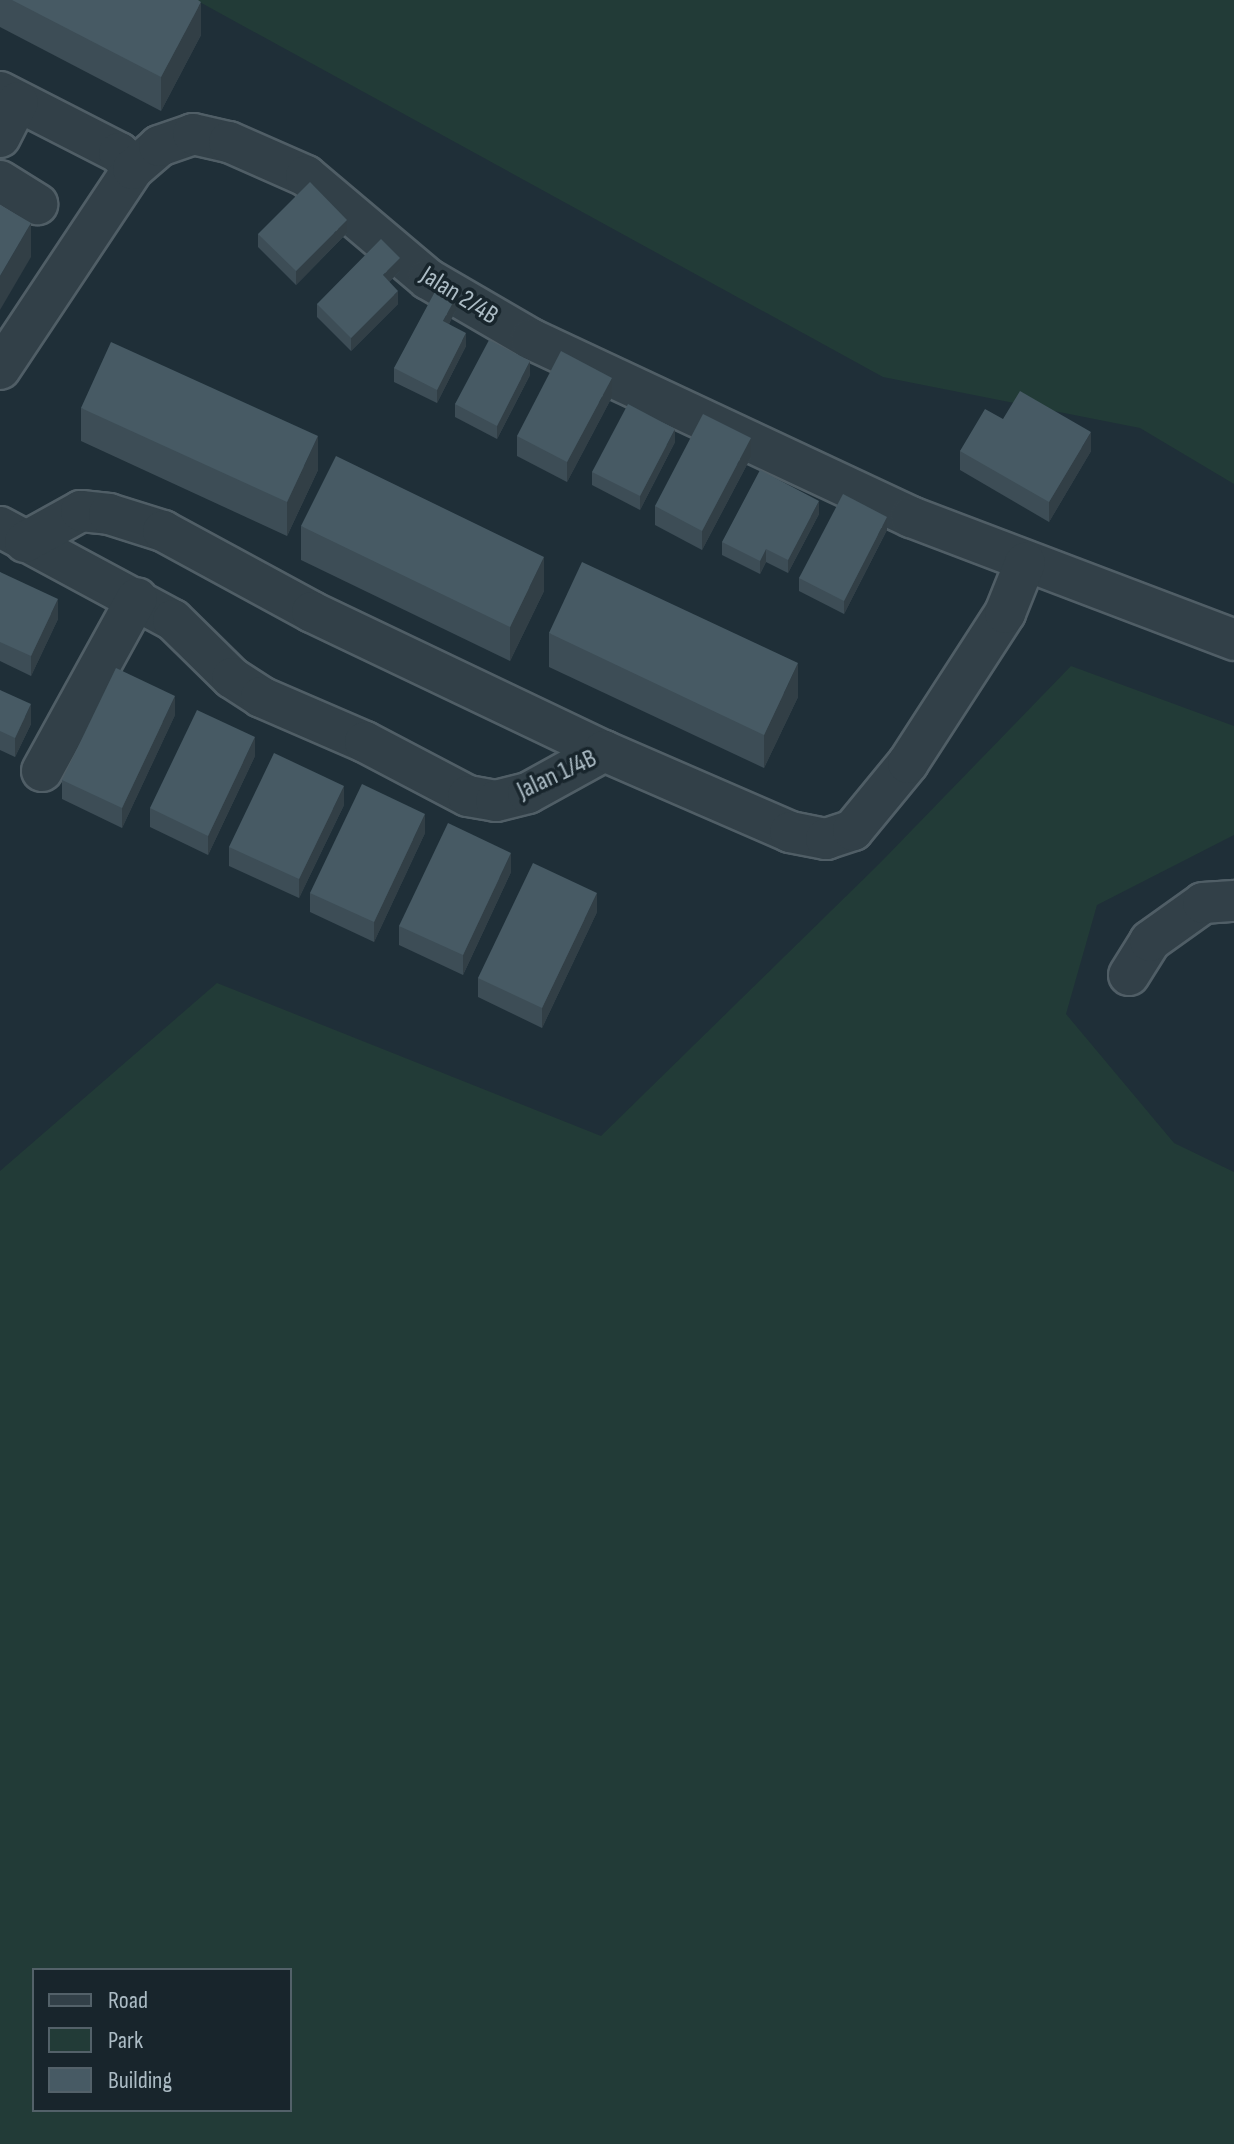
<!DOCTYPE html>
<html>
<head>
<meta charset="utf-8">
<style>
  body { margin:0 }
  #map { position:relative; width:1234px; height:2144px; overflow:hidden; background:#1f2f38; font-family:"Sofia Sans Condensed",sans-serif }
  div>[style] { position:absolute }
  .green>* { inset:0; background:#223b37 }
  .roads { filter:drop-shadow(2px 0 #505e66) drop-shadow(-2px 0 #505e66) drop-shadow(0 2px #505e66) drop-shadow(0 -2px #505e66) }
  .minor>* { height:40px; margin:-20px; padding:0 20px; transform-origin:20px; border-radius:20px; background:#324048 }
  .wall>* { inset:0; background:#3d4d56 }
  .shaded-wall>* { inset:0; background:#323f46 }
  .building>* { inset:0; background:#475a64 }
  span { translate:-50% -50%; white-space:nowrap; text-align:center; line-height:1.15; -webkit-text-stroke:7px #18252c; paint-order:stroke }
  .street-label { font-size:26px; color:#acbcc5 }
  .legend { position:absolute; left:32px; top:1968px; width:260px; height:144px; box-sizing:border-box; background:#18252c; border:2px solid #536169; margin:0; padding:10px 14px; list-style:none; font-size:24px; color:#acbcc5 }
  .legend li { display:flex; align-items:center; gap:16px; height:40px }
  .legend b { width:40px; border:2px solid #536169 }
</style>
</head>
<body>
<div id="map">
  <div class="green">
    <div style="clip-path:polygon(196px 0,1234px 0,1234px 484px,1140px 428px,883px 377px)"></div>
    <div style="clip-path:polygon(evenodd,1071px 666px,1234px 726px,1234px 835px,1097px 905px,1066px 1014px,1174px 1143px,1234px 1172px,1234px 2144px,0 2144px,0 1171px,217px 983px,601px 1136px,880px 863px,1071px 666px,290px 1970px,290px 2110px,34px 2110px,34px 1970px,290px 1970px)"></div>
  </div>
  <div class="roads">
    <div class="minor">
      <div style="left:0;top:92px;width:134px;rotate:27.1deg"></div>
      <div style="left:119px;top:153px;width:21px;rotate:49deg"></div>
      <div style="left:0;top:137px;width:39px;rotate:-63deg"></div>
      <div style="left:0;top:181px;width:44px;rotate:31.9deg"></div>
      <div style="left:0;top:369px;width:240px;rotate:-56.4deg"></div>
      <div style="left:133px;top:169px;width:35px;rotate:-41deg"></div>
      <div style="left:159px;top:146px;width:36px;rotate:-19deg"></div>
      <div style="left:193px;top:134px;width:37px;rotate:13deg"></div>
      <div style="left:229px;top:142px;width:84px;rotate:23.8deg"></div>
      <div style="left:306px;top:176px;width:160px;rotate:40.2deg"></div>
      <div style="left:428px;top:279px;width:119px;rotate:30.2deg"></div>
      <div style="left:531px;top:339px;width:420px;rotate:25.1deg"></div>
      <div style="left:911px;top:517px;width:346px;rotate:20.8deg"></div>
      <div style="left:0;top:527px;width:196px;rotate:28.3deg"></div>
      <div style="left:173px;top:620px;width:83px;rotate:44.5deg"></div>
      <div style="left:232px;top:678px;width:35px;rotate:33deg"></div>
      <div style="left:261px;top:697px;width:113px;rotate:23.4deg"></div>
      <div style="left:365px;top:742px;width:116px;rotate:27.7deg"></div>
      <div style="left:468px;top:796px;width:28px;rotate:10deg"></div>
      <div style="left:496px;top:801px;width:33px;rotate:-14deg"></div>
      <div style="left:528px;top:793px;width:87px;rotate:-28.9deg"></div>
      <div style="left:25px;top:542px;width:64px;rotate:-29deg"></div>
      <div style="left:81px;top:511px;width:28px;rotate:6deg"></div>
      <div style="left:109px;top:514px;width:57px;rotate:17.5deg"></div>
      <div style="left:163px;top:531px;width:170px;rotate:28.5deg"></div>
      <div style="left:312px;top:612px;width:323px;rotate:25.5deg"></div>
      <div style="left:604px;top:751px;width:203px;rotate:23.5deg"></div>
      <div style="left:790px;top:832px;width:37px;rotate:11deg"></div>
      <div style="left:826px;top:839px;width:28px;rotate:-18deg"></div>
      <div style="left:853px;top:830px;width:87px;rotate:-50.6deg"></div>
      <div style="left:908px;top:763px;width:179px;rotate:-57.1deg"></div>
      <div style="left:1005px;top:613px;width:54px;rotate:-68.2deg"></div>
      <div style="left:42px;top:771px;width:197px;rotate:-61.2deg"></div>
      <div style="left:1129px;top:975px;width:40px;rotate:-58deg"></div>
      <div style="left:1150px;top:941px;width:65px;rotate:-35.6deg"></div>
      <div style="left:1203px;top:903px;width:31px;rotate:-4deg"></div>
    </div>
  </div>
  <div class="wall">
    <div style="clip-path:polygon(0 0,198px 0,201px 35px,161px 111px,0 27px)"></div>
    <div style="clip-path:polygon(347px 233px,296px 285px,258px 247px,258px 234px)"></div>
    <div style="clip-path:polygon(400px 271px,389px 282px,398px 304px,351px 351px,317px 317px,317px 304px)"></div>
    <div style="clip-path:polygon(456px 310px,449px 324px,466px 346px,437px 403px,394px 382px,394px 368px)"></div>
    <div style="clip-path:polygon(530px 375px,497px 439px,455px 417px,455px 404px)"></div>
    <div style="clip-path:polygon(612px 397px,567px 482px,517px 456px,517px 436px)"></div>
    <div style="clip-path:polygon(81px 408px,318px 470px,287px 536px,81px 441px)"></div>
    <div style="clip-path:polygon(1003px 419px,1091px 451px,1049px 522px,960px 470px,960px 451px)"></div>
    <div style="clip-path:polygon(675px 442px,640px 510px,592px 485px,592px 472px)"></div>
    <div style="clip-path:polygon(751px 457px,702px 550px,655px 525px,655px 506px)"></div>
    <div style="clip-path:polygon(819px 514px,788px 573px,766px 562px,760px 574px,722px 555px,722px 542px)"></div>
    <div style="clip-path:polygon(301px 526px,544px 591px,510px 661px,301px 560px)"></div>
    <div style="clip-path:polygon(887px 530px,844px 614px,799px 591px,799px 578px)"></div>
    <div style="clip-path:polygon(0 572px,58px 619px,31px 676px,0 661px)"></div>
    <div style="clip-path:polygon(549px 633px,798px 697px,764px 768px,549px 667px)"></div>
    <div style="clip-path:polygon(0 690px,31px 724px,15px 757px,0 750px)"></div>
    <div style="clip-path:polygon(175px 715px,122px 828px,62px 799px,62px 780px)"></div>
    <div style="clip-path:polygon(255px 756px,208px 855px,150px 827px,150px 808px)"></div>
    <div style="clip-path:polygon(344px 805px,299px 898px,229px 866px,229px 847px)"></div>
    <div style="clip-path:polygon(425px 833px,374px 942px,310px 912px,310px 893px)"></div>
    <div style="clip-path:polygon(511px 872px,463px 975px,399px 945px,399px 926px)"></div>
    <div style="clip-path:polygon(597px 912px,542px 1028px,478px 997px,478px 978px)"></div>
  </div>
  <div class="shaded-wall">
    <div style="clip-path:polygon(201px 2px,201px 35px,161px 111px,161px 77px)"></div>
    <div style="clip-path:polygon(347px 220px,347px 233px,296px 285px,296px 271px)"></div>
    <div style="clip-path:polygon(31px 223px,31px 257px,0 310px,0 276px)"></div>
    <div style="clip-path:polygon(400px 258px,400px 271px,383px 288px,383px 275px)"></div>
    <div style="clip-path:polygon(398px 291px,398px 304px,351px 351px,351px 338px)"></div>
    <div style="clip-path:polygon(456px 297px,456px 310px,443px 335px,443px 321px)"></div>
    <div style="clip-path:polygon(466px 333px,466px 346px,437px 403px,437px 390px)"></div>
    <div style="clip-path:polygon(530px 361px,530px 375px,497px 439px,497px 426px)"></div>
    <div style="clip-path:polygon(612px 378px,612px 397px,567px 482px,567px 462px)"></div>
    <div style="clip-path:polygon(675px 429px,675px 442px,640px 510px,640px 496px)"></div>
    <div style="clip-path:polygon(1091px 432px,1091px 451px,1049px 522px,1049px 502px)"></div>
    <div style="clip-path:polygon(318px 436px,318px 470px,287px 536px,287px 502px)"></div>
    <div style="clip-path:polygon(751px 438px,751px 457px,702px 550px,702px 531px)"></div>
    <div style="clip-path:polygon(819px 501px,819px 514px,788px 573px,788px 560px)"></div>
    <div style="clip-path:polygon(887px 517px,887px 530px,844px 614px,844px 601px)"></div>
    <div style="clip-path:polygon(766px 549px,766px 562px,760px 574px,760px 561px)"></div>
    <div style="clip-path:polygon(544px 557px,544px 591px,510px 661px,510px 627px)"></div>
    <div style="clip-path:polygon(58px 599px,58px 619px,31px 676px,31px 656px)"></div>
    <div style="clip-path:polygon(798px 663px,798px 697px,764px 768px,764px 735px)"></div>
    <div style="clip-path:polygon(175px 696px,175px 715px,122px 828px,122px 808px)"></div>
    <div style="clip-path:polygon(31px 704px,31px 724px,15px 757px,15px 738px)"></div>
    <div style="clip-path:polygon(255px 737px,255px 756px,208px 855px,208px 836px)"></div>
    <div style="clip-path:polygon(344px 786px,344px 805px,299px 898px,299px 879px)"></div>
    <div style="clip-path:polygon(425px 814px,425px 833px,374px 942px,374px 922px)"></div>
    <div style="clip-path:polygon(511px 853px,511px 872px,463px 975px,463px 955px)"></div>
    <div style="clip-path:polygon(597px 893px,597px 912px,542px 1028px,542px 1008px)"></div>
  </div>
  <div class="building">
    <div style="clip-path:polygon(12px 0,198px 0,201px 2px,161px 77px)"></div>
    <div style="clip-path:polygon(310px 182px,347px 220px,296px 271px,258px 234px)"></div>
    <div style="clip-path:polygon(0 205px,31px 223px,0 276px)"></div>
    <div style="clip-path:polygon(381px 239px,400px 258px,383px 275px,398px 291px,351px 338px,317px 304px)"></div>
    <div style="clip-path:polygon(438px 286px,456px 297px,443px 321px,466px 333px,437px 390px,394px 368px)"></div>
    <div style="clip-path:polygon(489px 340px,530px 361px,497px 426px,455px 404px)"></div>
    <div style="clip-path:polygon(111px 342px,318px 436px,287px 502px,81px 408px)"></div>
    <div style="clip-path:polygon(561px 351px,612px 378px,567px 462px,517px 436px)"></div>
    <div style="clip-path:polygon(1020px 391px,1091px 432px,1049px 502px,960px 451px,985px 409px,1003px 419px)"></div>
    <div style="clip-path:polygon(628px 404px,675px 429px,640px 496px,592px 472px)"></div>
    <div style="clip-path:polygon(703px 414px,751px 438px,702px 531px,655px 506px)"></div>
    <div style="clip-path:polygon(336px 456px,544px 557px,510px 627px,301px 526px)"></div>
    <div style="clip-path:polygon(760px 470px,819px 501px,788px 560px,766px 549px,760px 561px,722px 542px)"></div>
    <div style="clip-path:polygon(843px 494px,887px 517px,844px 601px,799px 578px)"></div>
    <div style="clip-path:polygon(582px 562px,798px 663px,764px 735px,549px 633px)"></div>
    <div style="clip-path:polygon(0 572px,58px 599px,31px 656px,0 642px)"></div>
    <div style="clip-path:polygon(116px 668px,175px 696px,122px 808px,62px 780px)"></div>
    <div style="clip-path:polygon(0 690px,31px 704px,15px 738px,0 731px)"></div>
    <div style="clip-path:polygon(197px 710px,255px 737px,208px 836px,150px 808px)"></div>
    <div style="clip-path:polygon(274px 753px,344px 786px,299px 879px,229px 847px)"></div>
    <div style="clip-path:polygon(362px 784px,425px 814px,374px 922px,310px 893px)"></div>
    <div style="clip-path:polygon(448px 823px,511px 853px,463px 955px,399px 926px)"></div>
    <div style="clip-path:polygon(533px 863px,597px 893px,542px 1008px,478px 978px)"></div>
  </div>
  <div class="street-label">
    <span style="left:459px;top:296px;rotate:32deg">Jalan 2/4B</span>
    <span style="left:557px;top:775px;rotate:-25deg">Jalan 1/4B</span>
  </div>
  <ul class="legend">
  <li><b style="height:10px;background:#324048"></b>Road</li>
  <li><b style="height:22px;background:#223b37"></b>Park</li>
  <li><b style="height:22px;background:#475a64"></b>Building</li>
  </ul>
</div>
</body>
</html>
